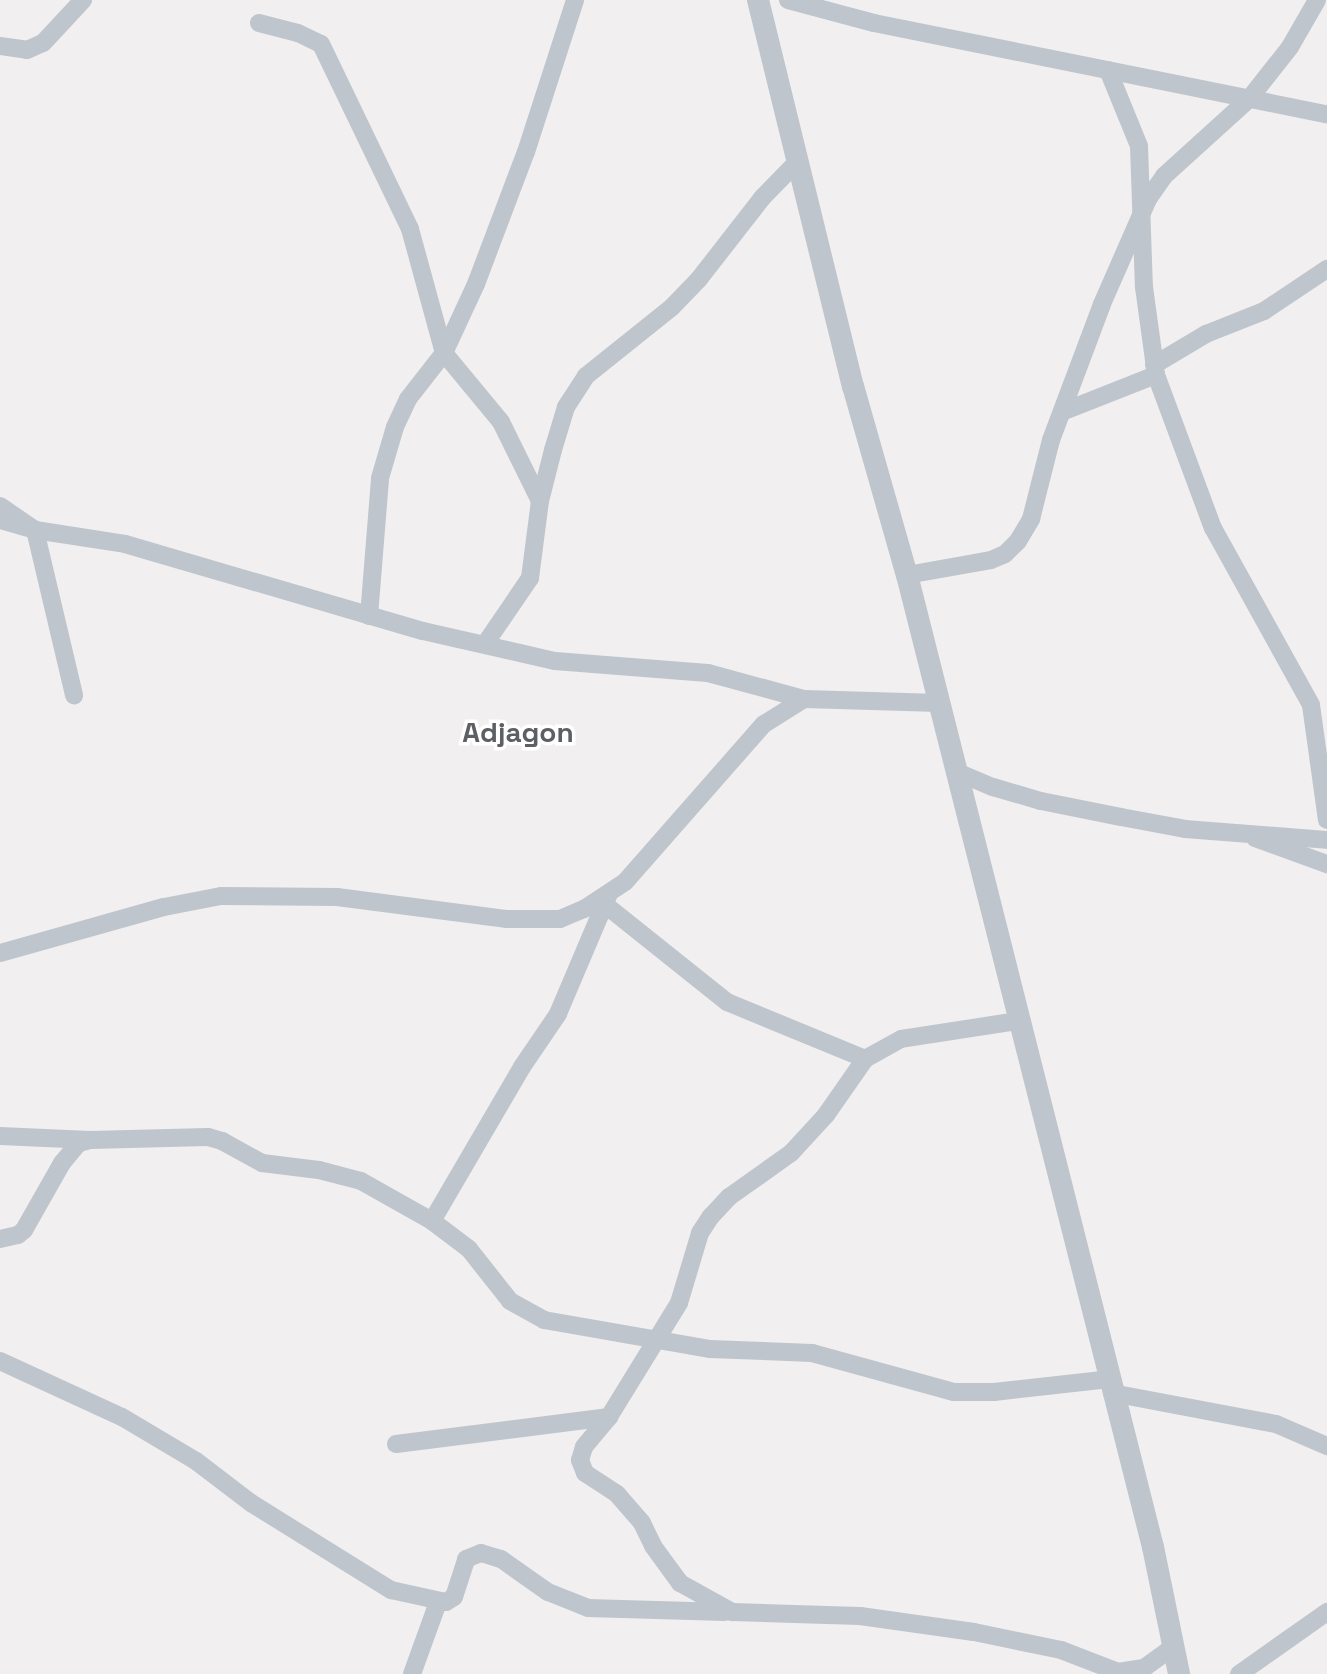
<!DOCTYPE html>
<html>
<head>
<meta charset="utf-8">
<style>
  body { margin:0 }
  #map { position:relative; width:1327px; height:1674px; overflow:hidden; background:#f1efef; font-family:"Space Grotesk",sans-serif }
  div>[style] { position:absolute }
  .minor>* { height:18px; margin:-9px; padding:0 9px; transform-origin:9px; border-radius:9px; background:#bfc5cc }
  .tertiary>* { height:22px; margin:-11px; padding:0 11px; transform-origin:11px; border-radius:11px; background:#bfc5cc }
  span { translate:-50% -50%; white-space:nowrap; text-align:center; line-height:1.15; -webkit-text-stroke:7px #fff; paint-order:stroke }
  .quarter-label { font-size:28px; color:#5c5f63; font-weight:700 }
</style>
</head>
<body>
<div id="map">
  <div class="minor">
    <div style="left:788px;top:0;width:89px;rotate:15deg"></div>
    <div style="left:874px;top:23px;width:462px;rotate:11.4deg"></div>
    <div style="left:259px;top:23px;width:40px;rotate:14.4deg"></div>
    <div style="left:298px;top:33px;width:25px;rotate:26deg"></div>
    <div style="left:321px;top:44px;width:205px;rotate:64.3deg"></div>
    <div style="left:410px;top:229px;width:129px;rotate:74.7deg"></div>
    <div style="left:444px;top:353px;width:89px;rotate:50.4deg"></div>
    <div style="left:501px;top:422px;width:88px;rotate:63.7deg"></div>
    <div style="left:0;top:46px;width:27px;rotate:8deg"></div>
    <div style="left:27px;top:50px;width:17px;rotate:-24deg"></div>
    <div style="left:43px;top:43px;width:59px;rotate:-47.1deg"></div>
    <div style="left:1108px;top:70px;width:82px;rotate:67.8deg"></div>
    <div style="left:1139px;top:146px;width:141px;rotate:88deg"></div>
    <div style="left:1144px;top:287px;width:89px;rotate:82.2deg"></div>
    <div style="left:1156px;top:375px;width:163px;rotate:69.6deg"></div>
    <div style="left:1213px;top:528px;width:202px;rotate:61deg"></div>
    <div style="left:1311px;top:705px;width:116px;rotate:82.1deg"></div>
    <div style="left:1154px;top:365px;width:61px;rotate:-30.8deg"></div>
    <div style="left:1206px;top:334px;width:62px;rotate:-21.6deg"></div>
    <div style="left:1264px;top:311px;width:76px;rotate:-33.7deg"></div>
    <div style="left:1062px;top:412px;width:101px;rotate:-21.5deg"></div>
    <div style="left:0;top:506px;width:42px;rotate:34.4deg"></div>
    <div style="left:35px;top:530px;width:170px;rotate:76.7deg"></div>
    <div style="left:0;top:520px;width:36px;rotate:16deg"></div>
    <div style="left:35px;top:530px;width:91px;rotate:8.8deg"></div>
    <div style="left:125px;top:544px;width:310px;rotate:16.3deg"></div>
    <div style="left:423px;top:631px;width:135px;rotate:12.8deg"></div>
    <div style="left:555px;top:661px;width:153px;rotate:4.5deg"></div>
    <div style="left:708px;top:673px;width:99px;rotate:15.2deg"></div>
    <div style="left:804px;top:699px;width:135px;rotate:1.7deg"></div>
    <div style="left:907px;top:575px;width:85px;rotate:-10.1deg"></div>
    <div style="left:991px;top:560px;width:15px;rotate:-23deg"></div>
    <div style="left:1005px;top:554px;width:18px;rotate:-45deg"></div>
    <div style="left:1018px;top:541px;width:26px;rotate:-59deg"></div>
    <div style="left:1031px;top:519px;width:81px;rotate:-75.8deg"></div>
    <div style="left:1051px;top:440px;width:145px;rotate:-69.4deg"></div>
    <div style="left:1102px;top:304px;width:115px;rotate:-66.3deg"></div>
    <div style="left:1148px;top:199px;width:28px;rotate:-55deg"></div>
    <div style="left:1164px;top:176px;width:115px;rotate:-42.2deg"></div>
    <div style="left:1249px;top:99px;width:66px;rotate:-51.7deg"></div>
    <div style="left:1290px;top:47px;width:54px;rotate:-60.1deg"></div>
    <div style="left:369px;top:616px;width:138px;rotate:-85.4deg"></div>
    <div style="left:380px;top:478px;width:53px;rotate:-73.6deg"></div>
    <div style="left:395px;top:427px;width:31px;rotate:-65deg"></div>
    <div style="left:408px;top:399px;width:58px;rotate:-52deg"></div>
    <div style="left:444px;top:353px;width:76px;rotate:-65.1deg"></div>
    <div style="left:476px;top:284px;width:141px;rotate:-69.3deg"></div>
    <div style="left:526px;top:152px;width:160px;rotate:-72.1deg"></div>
    <div style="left:485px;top:644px;width:80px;rotate:-55.7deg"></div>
    <div style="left:530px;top:578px;width:78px;rotate:-82.6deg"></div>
    <div style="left:540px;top:501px;width:53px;rotate:-75.7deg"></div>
    <div style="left:553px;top:450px;width:45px;rotate:-73.2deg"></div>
    <div style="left:566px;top:407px;width:37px;rotate:-57deg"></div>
    <div style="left:586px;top:376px;width:110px;rotate:-38.7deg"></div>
    <div style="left:672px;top:307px;width:39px;rotate:-46deg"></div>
    <div style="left:699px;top:279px;width:103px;rotate:-52.1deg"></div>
    <div style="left:762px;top:198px;width:52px;rotate:-45.8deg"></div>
    <div style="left:957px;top:772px;width:39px;rotate:23deg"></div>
    <div style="left:993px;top:787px;width:50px;rotate:16.3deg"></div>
    <div style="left:1041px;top:801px;width:82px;rotate:11.3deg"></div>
    <div style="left:1121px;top:817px;width:65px;rotate:10.6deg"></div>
    <div style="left:1185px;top:829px;width:142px;rotate:4.4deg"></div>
    <div style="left:1255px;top:838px;width:77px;rotate:19.9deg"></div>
    <div style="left:608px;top:896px;width:128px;rotate:113deg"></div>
    <div style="left:558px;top:1014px;width:64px;rotate:124.2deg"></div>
    <div style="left:522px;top:1067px;width:178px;rotate:120.3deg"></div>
    <div style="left:432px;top:1221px;width:46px;rotate:37.1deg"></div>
    <div style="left:469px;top:1249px;width:66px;rotate:51.7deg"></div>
    <div style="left:510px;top:1301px;width:39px;rotate:29deg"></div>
    <div style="left:544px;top:1320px;width:169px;rotate:9.9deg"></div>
    <div style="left:710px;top:1349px;width:102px;rotate:2.2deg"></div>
    <div style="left:812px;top:1353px;width:147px;rotate:15.4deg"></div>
    <div style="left:954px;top:1392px;width:40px"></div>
    <div style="left:994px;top:1392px;width:116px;rotate:-6.4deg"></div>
    <div style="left:603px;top:903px;width:159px;rotate:38.6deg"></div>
    <div style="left:727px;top:1002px;width:149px;rotate:22.4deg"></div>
    <div style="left:0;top:953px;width:170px;rotate:-15.7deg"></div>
    <div style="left:164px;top:907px;width:58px;rotate:-10.9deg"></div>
    <div style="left:221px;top:896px;width:116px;rotate:0.5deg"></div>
    <div style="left:337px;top:897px;width:170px;rotate:7.4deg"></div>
    <div style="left:506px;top:919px;width:54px"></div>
    <div style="left:560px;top:919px;width:26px;rotate:-23deg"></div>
    <div style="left:584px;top:909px;width:49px;rotate:-33.4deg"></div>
    <div style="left:625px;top:882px;width:210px;rotate:-48.7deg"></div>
    <div style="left:764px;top:724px;width:47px;rotate:-32deg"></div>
    <div style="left:1018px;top:1021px;width:118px;rotate:171.3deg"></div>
    <div style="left:901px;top:1039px;width:41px;rotate:150.9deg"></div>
    <div style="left:865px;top:1059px;width:68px;rotate:124.9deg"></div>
    <div style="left:826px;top:1115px;width:52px;rotate:132.6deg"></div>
    <div style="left:791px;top:1153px;width:76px;rotate:144.6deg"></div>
    <div style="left:729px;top:1197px;width:26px;rotate:133deg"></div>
    <div style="left:711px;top:1216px;width:20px;rotate:123deg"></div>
    <div style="left:700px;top:1233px;width:73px;rotate:106.7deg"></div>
    <div style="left:679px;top:1303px;width:134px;rotate:121.6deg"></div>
    <div style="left:609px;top:1417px;width:39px;rotate:130deg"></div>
    <div style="left:584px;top:1447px;width:14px;rotate:107deg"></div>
    <div style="left:580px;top:1460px;width:14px;rotate:69deg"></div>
    <div style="left:585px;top:1473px;width:38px;rotate:33deg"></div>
    <div style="left:617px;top:1494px;width:38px;rotate:49deg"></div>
    <div style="left:642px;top:1523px;width:25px;rotate:64deg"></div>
    <div style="left:653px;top:1546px;width:46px;rotate:53.9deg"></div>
    <div style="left:680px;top:1583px;width:60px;rotate:29.1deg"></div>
    <div style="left:732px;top:1612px;width:128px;rotate:1.8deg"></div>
    <div style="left:860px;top:1616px;width:115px;rotate:8deg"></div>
    <div style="left:974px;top:1632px;width:89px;rotate:11.7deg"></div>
    <div style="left:1061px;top:1650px;width:61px;rotate:21.1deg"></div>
    <div style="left:1118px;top:1672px;width:26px;rotate:-9deg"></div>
    <div style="left:1144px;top:1668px;width:37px;rotate:-36deg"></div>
    <div style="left:0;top:1136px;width:90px;rotate:2.5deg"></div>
    <div style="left:90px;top:1140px;width:118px;rotate:-1.5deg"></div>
    <div style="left:208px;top:1137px;width:15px;rotate:16deg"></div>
    <div style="left:222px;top:1141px;width:46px;rotate:28.8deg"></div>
    <div style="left:262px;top:1163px;width:57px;rotate:7deg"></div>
    <div style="left:319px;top:1170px;width:43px;rotate:14.7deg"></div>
    <div style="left:361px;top:1181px;width:81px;rotate:29.4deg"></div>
    <div style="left:0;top:1239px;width:18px;rotate:-13deg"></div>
    <div style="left:18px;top:1235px;width:8px;rotate:-40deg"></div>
    <div style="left:24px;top:1230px;width:77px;rotate:-60.4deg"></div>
    <div style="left:62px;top:1163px;width:26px;rotate:-50deg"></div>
    <div style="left:79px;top:1143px;width:11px;rotate:-15deg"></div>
    <div style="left:0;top:1361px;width:134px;rotate:24.7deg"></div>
    <div style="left:122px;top:1417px;width:86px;rotate:30.7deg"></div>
    <div style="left:196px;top:1461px;width:69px;rotate:37.4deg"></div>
    <div style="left:251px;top:1503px;width:165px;rotate:31.9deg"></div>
    <div style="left:391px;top:1590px;width:56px;rotate:12.3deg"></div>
    <div style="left:446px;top:1602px;width:9px;rotate:-32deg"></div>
    <div style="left:454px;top:1597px;width:40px;rotate:-72deg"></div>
    <div style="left:466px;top:1559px;width:16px;rotate:-22deg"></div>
    <div style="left:481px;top:1553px;width:21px;rotate:17deg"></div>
    <div style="left:501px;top:1559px;width:57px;rotate:35.1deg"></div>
    <div style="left:548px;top:1592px;width:43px;rotate:21.8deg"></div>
    <div style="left:588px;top:1608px;width:137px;rotate:1.7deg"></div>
    <div style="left:1112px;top:1393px;width:167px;rotate:10.7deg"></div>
    <div style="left:1276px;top:1424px;width:56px;rotate:23.3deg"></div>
    <div style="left:396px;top:1444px;width:215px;rotate:-7.2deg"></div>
    <div style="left:412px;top:1674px;width:77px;rotate:-70.1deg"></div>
    <div style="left:1239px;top:1674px;width:108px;rotate:-35.2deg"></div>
  </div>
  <div class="tertiary">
    <div style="left:758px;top:0;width:398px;rotate:76.2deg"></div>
    <div style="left:853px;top:386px;width:197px;rotate:74.1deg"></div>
    <div style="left:907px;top:575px;width:1003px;rotate:75.8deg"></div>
    <div style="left:1153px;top:1547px;width:130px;rotate:78.4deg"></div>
  </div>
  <div class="quarter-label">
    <span style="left:518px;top:732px">Adjagon</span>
  </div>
</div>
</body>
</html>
